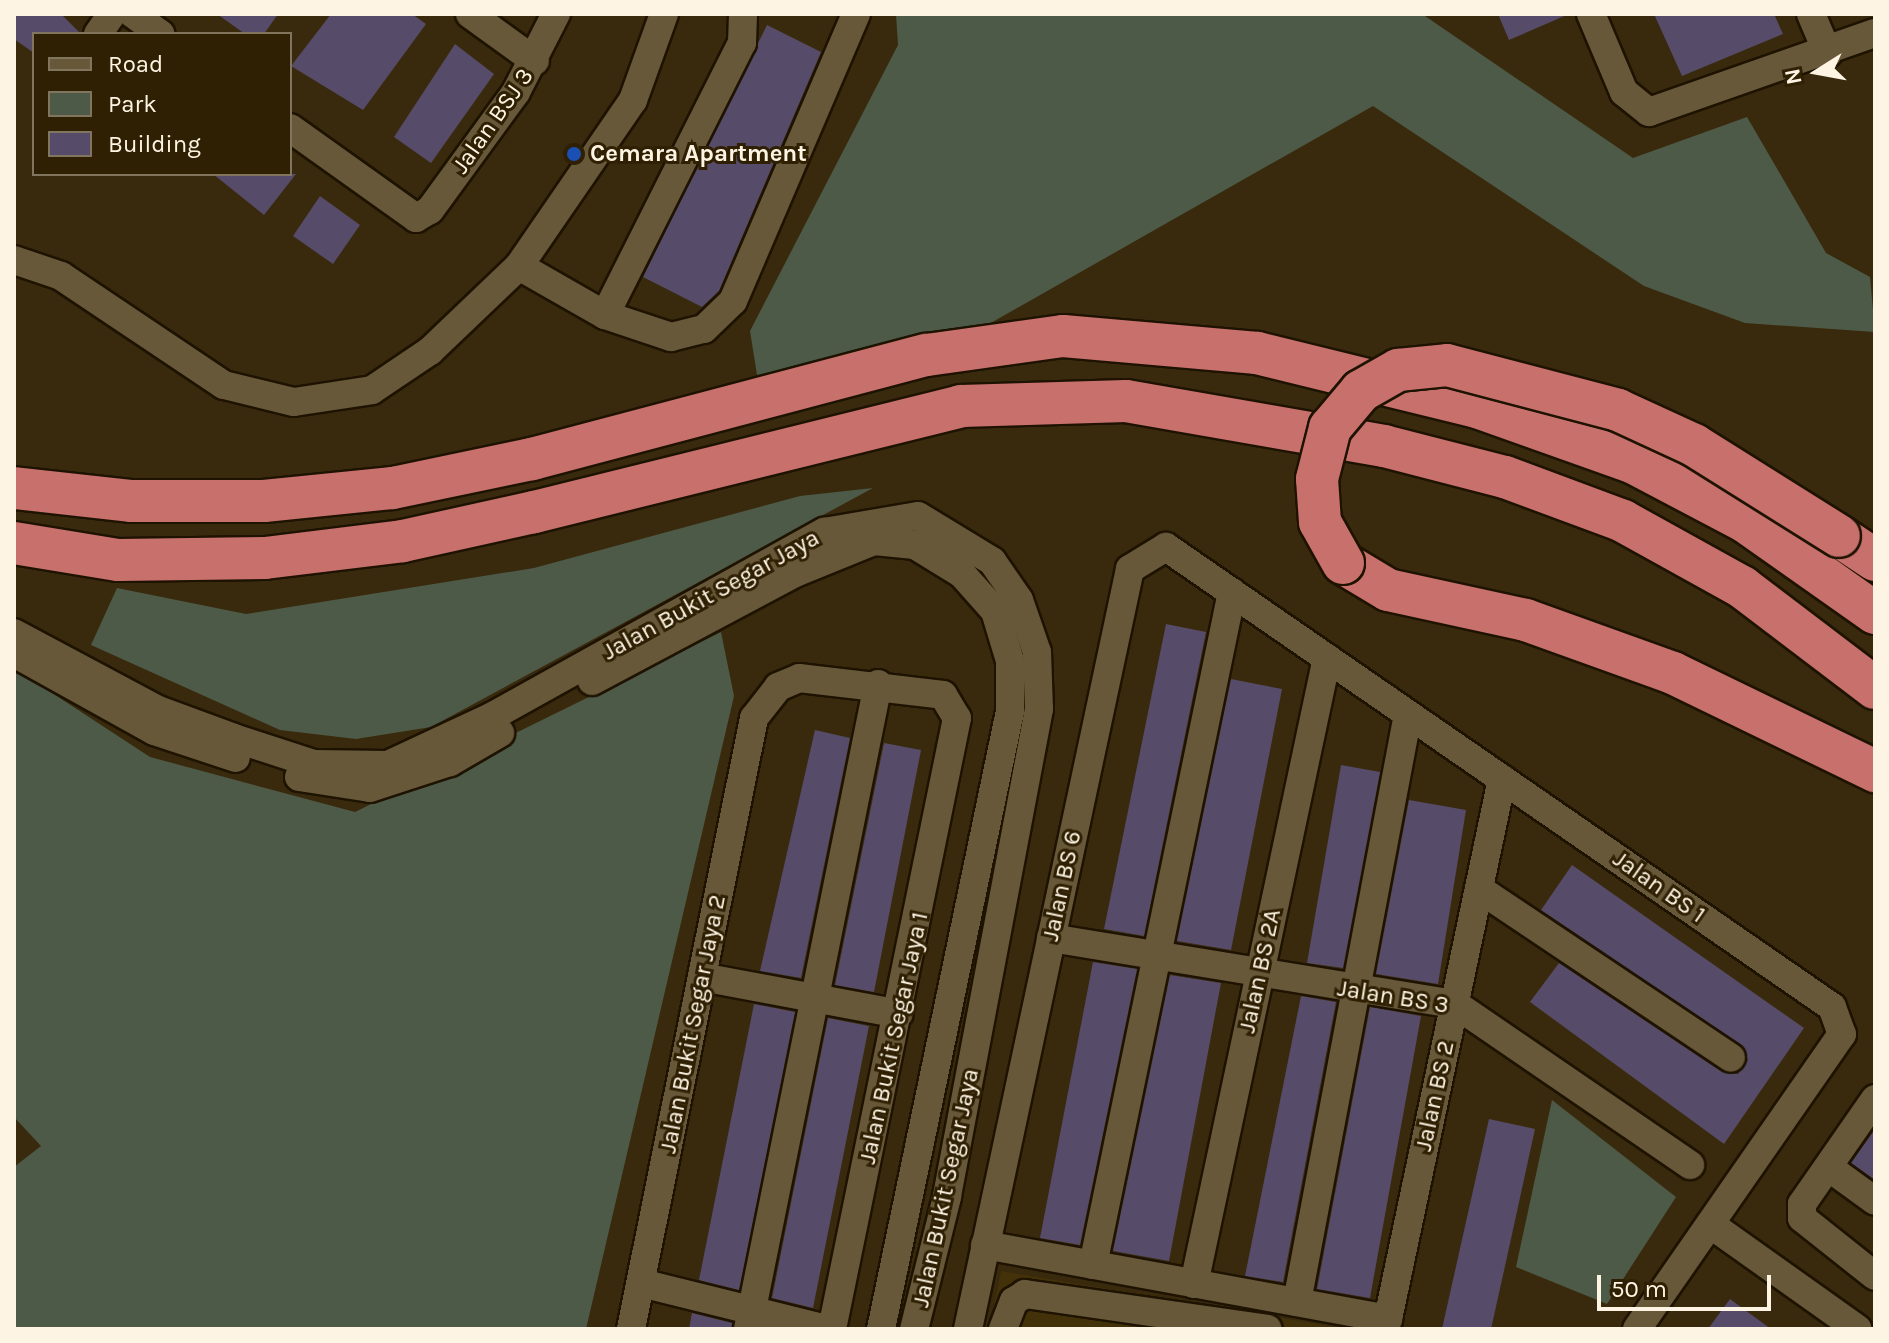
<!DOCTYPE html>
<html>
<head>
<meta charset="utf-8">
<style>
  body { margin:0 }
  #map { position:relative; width:1889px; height:1343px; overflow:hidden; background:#392a0d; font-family:Karla,sans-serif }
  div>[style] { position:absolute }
  .built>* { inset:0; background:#43310a }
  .green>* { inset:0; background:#4d5a47 }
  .building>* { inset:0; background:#564b69 }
  .roads { filter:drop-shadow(2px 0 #1e1301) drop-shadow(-2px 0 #1e1301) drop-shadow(0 2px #1e1301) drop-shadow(0 -2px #1e1301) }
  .minor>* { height:28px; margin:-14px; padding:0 14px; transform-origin:14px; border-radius:14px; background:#68583a }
  .highway>* { height:42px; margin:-21px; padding:0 21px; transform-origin:21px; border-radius:21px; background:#c8706c }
  .bridges { filter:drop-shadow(2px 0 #1e1301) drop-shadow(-2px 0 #1e1301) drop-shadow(0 2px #1e1301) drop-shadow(0 -2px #1e1301) }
  .highway-bridge>* { height:42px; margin:-21px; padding:0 21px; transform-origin:21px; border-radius:21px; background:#c8706c }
  .dots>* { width:22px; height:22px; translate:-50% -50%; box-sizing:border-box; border:4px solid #2f2003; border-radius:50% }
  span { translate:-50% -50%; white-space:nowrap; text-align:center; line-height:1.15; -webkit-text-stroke:6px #2f2003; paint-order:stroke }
  .street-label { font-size:24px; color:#fdf4e3 }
  .poi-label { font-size:24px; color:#fdf4e3; font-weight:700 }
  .left { translate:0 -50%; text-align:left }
  .frame { position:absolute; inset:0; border:16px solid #fdf4e3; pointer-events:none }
  .legend { position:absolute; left:32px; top:32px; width:260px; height:144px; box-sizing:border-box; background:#2f2003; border:2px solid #81755d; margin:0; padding:10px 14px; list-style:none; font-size:24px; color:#fdf4e3 }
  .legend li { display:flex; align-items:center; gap:16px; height:40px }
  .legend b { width:40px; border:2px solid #81755d }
  .north { position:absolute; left:1777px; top:32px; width:80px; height:80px; -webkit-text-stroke:6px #2f2003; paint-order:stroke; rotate:259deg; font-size:22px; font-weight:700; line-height:32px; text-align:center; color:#fdf4e3 }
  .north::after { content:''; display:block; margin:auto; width:28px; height:36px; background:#fdf4e3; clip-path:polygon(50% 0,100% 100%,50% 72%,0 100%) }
  .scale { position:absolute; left:1597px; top:1275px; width:174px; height:36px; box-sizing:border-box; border:4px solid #fdf4e3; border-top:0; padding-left:10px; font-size:24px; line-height:28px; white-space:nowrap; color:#fdf4e3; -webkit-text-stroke:6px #2f2003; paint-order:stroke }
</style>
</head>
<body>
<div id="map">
  <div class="built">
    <div style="clip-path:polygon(1001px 1271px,1347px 1329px,989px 1329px)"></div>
  </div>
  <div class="green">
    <div style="clip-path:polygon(896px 14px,1422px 14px,1633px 158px,1747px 117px,1826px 253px,1870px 277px,1875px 332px,1745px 323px,1644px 286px,1373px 106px,989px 324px,757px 375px,750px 331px,898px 45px)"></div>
    <div style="clip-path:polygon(873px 488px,431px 727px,356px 739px,280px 730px,91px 645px,117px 588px,246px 614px,534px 568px,800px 496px)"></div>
    <div style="clip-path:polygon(721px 632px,734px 696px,586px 1329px,14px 1329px,14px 1167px,41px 1146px,14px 1117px,14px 668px,150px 757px,355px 812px)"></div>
    <div style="clip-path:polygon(1552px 1100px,1676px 1197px,1607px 1304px,1516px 1267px)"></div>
  </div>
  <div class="building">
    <div style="clip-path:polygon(14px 14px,61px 14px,81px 34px,34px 34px,34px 53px,14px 39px)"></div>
    <div style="clip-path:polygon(217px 14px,278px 14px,264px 34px,245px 34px)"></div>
    <div style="clip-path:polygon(331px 14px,412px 14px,426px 24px,363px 110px,291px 66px)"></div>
    <div style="clip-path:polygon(1498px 14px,1569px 14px,1509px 40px)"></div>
    <div style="clip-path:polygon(1654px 14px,1774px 14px,1783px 34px,1682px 76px)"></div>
    <div style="clip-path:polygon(767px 25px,821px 52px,719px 291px,702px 307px,643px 277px)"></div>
    <div style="clip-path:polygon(455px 44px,494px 74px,431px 163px,394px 137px)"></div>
    <div style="clip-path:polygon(213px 174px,296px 174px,264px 215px)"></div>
    <div style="clip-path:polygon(320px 196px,360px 225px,333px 264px,293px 236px)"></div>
    <div style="clip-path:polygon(1166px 624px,1206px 632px,1144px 936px,1104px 929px)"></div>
    <div style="clip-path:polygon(1231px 679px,1282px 689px,1231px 950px,1177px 941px)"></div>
    <div style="clip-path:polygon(815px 730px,850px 738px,801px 978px,760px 971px)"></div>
    <div style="clip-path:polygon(884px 743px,921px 750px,874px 992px,835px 985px)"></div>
    <div style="clip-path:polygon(1341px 765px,1380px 772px,1343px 968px,1307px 963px)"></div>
    <div style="clip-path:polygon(1409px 800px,1466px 810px,1438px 984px,1376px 974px)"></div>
    <div style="clip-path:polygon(1572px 865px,1804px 1028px,1724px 1144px,1530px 1002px,1559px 963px,1722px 1072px,1738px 1074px,1748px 1060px,1740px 1044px,1541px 910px)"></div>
    <div style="clip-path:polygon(1093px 962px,1137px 969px,1080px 1245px,1040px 1238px)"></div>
    <div style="clip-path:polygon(1170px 975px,1221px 983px,1169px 1261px,1113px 1251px)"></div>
    <div style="clip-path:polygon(1301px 996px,1336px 1002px,1283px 1282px,1245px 1276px)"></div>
    <div style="clip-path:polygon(754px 1004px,795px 1012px,739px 1290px,699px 1280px)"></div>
    <div style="clip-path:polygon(1370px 1007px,1421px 1016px,1370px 1298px,1317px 1289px)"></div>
    <div style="clip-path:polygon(828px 1018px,869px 1026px,813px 1308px,772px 1298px)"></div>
    <div style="clip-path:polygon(1489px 1119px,1535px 1129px,1507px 1257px,1491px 1329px,1442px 1329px)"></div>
    <div style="clip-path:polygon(1875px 1129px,1875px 1180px,1851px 1163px)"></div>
    <div style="clip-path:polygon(1730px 1299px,1771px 1329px,1708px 1329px)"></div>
    <div style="clip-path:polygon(692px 1313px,732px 1323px,731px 1329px,689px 1329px)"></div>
  </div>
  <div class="roads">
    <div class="minor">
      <div style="left:133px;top:14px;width:34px;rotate:36deg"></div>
      <div style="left:470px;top:14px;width:80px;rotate:35.9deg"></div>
      <div style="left:1591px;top:14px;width:85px;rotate:67.1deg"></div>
      <div style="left:1624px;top:92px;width:32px;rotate:39deg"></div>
      <div style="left:1649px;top:112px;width:239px;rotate:-19.3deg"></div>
      <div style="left:1811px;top:14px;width:43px;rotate:67deg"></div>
      <div style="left:98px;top:34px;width:24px;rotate:-55deg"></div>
      <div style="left:290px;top:128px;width:155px;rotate:35.5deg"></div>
      <div style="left:416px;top:218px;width:16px;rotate:-30deg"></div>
      <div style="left:430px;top:210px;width:146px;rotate:-53.9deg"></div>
      <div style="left:516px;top:92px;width:88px;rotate:-62.9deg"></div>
      <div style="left:14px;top:260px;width:50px;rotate:18.8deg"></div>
      <div style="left:61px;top:276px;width:196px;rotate:33.8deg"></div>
      <div style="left:224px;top:385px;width:72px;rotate:13.7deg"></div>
      <div style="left:294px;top:402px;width:79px;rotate:-8.7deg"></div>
      <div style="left:372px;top:390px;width:70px;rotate:-33.9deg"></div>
      <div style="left:430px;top:351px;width:123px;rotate:-43.7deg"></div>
      <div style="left:519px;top:266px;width:201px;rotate:-55.5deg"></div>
      <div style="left:633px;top:100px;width:91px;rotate:-70.2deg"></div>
      <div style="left:519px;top:266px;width:99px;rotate:29.7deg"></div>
      <div style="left:605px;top:315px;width:70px;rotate:18.4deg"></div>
      <div style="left:671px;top:337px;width:34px;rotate:-14deg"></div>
      <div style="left:704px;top:329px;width:40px;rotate:-44deg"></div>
      <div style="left:733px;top:301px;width:312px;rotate:-66.8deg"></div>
      <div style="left:605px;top:315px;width:305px;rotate:-63.3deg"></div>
      <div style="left:742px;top:43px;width:29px;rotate:-88deg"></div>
      <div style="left:14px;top:633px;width:163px;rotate:28.1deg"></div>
      <div style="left:158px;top:710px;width:81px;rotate:20.2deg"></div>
      <div style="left:234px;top:738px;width:84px;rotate:18deg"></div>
      <div style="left:314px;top:764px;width:74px;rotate:0.8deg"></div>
      <div style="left:388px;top:765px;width:116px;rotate:-25deg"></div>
      <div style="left:493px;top:716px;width:379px;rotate:-29.1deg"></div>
      <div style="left:824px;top:532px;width:95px;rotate:-9.7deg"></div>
      <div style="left:918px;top:516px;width:87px;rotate:31.3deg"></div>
      <div style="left:992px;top:561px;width:47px;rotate:55.3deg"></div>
      <div style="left:1019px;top:600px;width:55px;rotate:70.9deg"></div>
      <div style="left:1037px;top:652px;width:57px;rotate:88deg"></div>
      <div style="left:1039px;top:709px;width:497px;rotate:100.7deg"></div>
      <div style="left:947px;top:1197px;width:136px;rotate:104deg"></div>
      <div style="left:14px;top:653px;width:160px;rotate:29.1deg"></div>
      <div style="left:154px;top:731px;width:86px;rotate:18.2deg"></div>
      <div style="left:592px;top:681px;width:230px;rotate:-28deg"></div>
      <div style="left:795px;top:573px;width:85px;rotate:-22.1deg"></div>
      <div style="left:874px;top:541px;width:41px;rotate:5.6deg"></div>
      <div style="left:915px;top:545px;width:55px;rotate:31.7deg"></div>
      <div style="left:962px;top:574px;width:50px;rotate:48.3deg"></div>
      <div style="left:995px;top:611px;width:52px;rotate:73.3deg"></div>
      <div style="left:1010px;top:661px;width:50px;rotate:90deg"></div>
      <div style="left:1010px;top:711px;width:631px;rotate:101.79deg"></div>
      <div style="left:299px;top:777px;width:72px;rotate:8.8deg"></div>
      <div style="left:370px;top:788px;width:84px;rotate:-18deg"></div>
      <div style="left:450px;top:762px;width:58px;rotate:-30.1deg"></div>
      <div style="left:1479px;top:889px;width:303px;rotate:33.8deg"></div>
      <div style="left:1051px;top:938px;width:409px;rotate:9.3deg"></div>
      <div style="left:1455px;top:1004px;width:285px;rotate:34.4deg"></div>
      <div style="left:702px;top:977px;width:200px;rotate:10.6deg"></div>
      <div style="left:1875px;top:1099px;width:128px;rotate:124.8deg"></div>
      <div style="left:1802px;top:1204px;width:14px;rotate:90deg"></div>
      <div style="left:1802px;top:1218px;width:93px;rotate:38.5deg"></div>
      <div style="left:1831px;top:1169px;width:54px;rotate:36deg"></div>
      <div style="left:1710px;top:1224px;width:181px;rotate:35.4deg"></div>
      <div style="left:985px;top:1245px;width:410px;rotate:10.4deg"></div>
      <div style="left:1388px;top:1319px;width:552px;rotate:-78.08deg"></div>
      <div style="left:1093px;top:1265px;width:687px;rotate:-78.33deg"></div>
      <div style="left:641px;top:1283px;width:192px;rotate:13.9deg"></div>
      <div style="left:1194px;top:1284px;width:640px;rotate:-78.01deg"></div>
      <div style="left:1297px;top:1302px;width:598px;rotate:-79.31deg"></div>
      <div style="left:631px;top:1329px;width:623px;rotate:-78.62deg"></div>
      <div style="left:754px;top:718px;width:39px;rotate:-52deg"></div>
      <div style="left:778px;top:687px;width:23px;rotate:-23deg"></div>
      <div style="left:799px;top:678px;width:145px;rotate:6.7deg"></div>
      <div style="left:943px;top:695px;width:27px;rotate:59deg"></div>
      <div style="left:957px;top:718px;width:624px;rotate:101.56deg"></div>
      <div style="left:748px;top:1329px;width:658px;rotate:-78.6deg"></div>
      <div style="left:968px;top:1329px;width:777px;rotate:-77.97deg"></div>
      <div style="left:1130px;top:569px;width:42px;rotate:-31.4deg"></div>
      <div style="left:1166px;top:547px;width:809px;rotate:34.63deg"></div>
      <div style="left:1832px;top:1007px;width:29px;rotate:70deg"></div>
      <div style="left:1842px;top:1034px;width:359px;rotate:124.8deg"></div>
      <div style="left:1003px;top:1329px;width:30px;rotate:-69deg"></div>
      <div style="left:1014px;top:1301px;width:13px;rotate:-32deg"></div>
      <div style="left:1025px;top:1294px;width:245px;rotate:8.2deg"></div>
    </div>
    <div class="highway">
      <div style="left:14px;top:488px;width:119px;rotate:6.3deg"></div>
      <div style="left:132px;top:501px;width:132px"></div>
      <div style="left:264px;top:501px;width:130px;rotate:-5.8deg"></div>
      <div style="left:393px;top:488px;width:142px;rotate:-11.8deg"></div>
      <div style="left:532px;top:459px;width:408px;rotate:-14.8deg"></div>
      <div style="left:927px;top:355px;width:137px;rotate:-8deg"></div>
      <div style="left:1063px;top:336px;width:195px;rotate:5deg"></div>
      <div style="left:1257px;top:353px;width:227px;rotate:13.8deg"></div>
      <div style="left:1477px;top:407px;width:167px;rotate:19.6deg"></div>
      <div style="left:1634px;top:463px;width:127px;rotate:27.8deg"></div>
      <div style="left:1746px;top:522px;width:158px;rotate:35.2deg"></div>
      <div style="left:1839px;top:536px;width:43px;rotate:33.7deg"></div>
      <div style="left:14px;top:543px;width:105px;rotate:9.3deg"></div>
      <div style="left:118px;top:560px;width:147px;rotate:-0.8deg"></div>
      <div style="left:265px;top:558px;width:139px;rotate:-7deg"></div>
      <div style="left:403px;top:541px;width:134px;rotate:-12.5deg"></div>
      <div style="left:534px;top:512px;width:440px;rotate:-13.9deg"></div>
      <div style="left:961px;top:406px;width:165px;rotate:-1.7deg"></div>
      <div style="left:1126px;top:401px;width:262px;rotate:9.9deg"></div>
      <div style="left:1384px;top:446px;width:125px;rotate:14.4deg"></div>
      <div style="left:1505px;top:477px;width:126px;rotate:20.4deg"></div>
      <div style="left:1623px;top:521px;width:136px;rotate:29deg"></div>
      <div style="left:1742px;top:587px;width:167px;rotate:37.2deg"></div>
      <div style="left:1343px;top:563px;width:52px;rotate:31deg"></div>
      <div style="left:1388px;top:590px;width:141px;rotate:12.3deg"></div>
      <div style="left:1526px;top:620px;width:156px;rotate:19.8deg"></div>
      <div style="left:1673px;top:673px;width:225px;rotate:25.9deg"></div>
    </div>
  </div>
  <div class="bridges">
    <div class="highway-bridge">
      <div style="left:1343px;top:563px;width:47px;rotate:-119.3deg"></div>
      <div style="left:1320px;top:522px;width:43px;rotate:-94deg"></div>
      <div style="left:1317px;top:479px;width:53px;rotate:-75.7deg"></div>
      <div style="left:1330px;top:428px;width:48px;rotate:-50deg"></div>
      <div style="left:1361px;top:391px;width:43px;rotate:-29.6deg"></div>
      <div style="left:1398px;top:370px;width:49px;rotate:-5.8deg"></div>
      <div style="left:1447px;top:365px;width:177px;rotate:14.7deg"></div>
      <div style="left:1618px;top:410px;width:84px;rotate:24.7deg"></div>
      <div style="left:1694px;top:445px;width:171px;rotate:32.1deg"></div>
    </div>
  </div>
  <div class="dots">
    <div style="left:574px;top:154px;background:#1a4fb4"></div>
  </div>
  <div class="street-label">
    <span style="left:493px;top:121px;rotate:-55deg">Jalan BSJ 3</span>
    <span style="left:711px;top:595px;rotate:-29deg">Jalan Bukit Segar Jaya</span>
    <span style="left:1062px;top:886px;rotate:-78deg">Jalan BS 6</span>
    <span style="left:1659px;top:887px;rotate:35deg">Jalan BS 1</span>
    <span style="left:1260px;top:971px;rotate:-78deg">Jalan BS 2A</span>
    <span style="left:1393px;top:997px;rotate:9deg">Jalan BS 3</span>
    <span style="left:693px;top:1024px;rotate:-79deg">Jalan Bukit Segar Jaya 2</span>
    <span style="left:894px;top:1038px;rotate:-78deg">Jalan Bukit Segar Jaya 1</span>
    <span style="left:1435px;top:1096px;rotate:-78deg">Jalan BS 2</span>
    <span style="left:946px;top:1188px;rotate:-78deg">Jalan Bukit Segar Jaya</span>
  </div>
  <div class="poi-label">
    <span class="left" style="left:590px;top:154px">Cemara Apartment</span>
  </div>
  <div class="frame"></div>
  <ul class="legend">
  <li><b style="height:10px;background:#68583a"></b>Road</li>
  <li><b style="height:22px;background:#4d5a47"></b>Park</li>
  <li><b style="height:22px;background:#564b69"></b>Building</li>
  </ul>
  <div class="north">N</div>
  <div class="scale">50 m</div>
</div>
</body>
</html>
